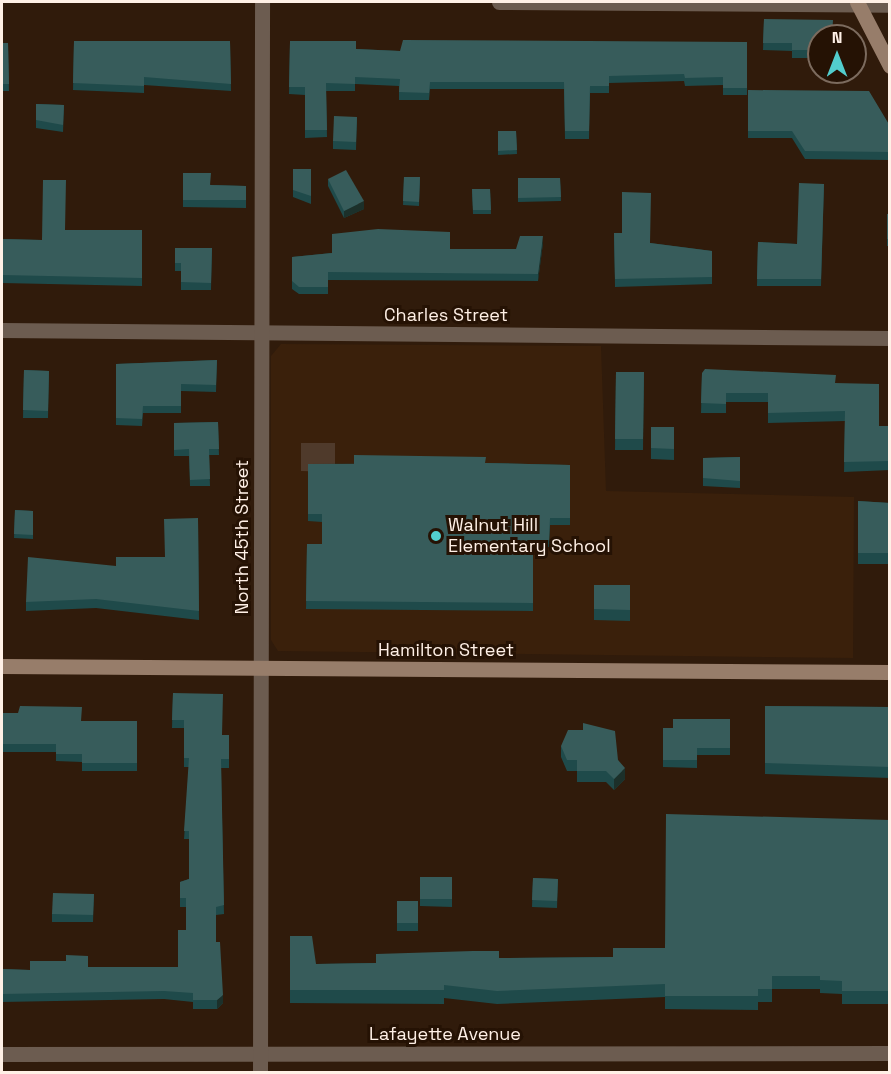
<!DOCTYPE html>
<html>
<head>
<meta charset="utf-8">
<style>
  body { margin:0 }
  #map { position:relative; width:891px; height:1074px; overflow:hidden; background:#301b0b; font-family:"Space Grotesk",sans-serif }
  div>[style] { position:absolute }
  .built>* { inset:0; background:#3a200b }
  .green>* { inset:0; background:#4f3a2b }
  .street>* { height:15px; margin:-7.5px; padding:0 7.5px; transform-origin:7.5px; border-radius:7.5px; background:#6c5c50 }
  .secondary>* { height:15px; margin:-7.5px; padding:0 7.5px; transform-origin:7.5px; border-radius:7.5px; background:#977d6a }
  .wall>* { inset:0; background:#1f4a4a }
  .shaded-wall>* { inset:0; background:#1c302a }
  .building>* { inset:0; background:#375c5b }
  .dots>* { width:16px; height:16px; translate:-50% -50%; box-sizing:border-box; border:3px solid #251204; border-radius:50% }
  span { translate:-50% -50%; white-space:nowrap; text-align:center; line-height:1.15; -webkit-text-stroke:6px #251204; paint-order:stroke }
  .street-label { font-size:18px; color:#fff0e6 }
  .poi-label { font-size:18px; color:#fff0e6 }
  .left { translate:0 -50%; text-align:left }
  .frame { position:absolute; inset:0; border:3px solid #fff0e6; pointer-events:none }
  .north { position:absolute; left:807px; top:24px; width:60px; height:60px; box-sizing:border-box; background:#251204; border:2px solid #7c6b5e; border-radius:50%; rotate:0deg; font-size:16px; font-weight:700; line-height:24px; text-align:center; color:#fff0e6 }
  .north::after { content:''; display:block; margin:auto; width:21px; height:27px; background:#52cdcd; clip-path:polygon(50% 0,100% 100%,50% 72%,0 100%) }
</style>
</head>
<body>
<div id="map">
  <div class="built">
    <div style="clip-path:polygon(281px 344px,601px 346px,606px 491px,854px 497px,853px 658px,278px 651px,271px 640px,271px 356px)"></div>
  </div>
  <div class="green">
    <div style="clip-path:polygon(301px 443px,335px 443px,335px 472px,301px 471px)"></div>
  </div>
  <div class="street">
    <div style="left:499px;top:2px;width:391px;rotate:0.4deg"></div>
    <div style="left:2px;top:330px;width:888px;rotate:0.52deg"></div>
    <div style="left:2px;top:1054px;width:888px;rotate:-0.06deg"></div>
    <div style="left:260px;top:1072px;width:1070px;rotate:-89.89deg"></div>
  </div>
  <div class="secondary">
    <div style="left:857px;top:2px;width:72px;rotate:62.7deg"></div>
    <div style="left:2px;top:666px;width:888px;rotate:0.39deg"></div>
  </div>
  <div class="wall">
    <div style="clip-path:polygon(764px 19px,819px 36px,819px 58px,792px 58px,792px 51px,763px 50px)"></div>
    <div style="clip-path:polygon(74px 41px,230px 41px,231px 91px,144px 85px,144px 93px,73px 90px)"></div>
    <div style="clip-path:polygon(290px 41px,356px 49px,400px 51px,747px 42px,747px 95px,723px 95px,723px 85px,685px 86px,684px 81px,609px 83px,609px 93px,590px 93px,589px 139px,565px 139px,564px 89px,430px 89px,429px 100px,399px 100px,399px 86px,355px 84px,355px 91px,326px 91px,327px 137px,305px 138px,305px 95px,289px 94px)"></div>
    <div style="clip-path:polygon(2px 43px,8px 43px,9px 91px,2px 91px)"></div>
    <div style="clip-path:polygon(748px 90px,890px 126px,890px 160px,805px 159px,792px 138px,748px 138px)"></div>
    <div style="clip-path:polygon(36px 104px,64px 105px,63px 132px,36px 128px)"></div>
    <div style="clip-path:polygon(357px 117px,356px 150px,333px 149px,333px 141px)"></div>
    <div style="clip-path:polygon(498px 131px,516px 131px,517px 154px,498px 155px)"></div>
    <div style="clip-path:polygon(293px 169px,311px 169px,311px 204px,293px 197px)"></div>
    <div style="clip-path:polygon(183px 173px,211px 185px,246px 186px,246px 208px,183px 207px)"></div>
    <div style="clip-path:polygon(404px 177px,420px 177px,419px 206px,403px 205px)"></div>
    <div style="clip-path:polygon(518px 178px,560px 178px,561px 201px,518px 202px)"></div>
    <div style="clip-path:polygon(328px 179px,364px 209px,344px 218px,328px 186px)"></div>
    <div style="clip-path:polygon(824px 184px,821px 286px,757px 286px,758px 242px,797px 244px)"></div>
    <div style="clip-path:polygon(472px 189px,490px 189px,491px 214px,473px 214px)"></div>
    <div style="clip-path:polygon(890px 214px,890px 246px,887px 246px,887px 239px)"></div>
    <div style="clip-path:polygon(65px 230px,142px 230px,142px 286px,2px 283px,2px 239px,42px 240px)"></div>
    <div style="clip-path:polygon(614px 233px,650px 243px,712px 251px,712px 284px,615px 287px)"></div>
    <div style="clip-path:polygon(543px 243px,538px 281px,328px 280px,328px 294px,299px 294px,292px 289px,292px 257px,332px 253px,450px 249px,516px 249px)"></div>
    <div style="clip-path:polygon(175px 248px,212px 248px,211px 290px,181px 290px,181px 271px,175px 271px)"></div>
    <div style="clip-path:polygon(217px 360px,216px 392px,181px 391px,181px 413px,143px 413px,142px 426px,116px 425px,116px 364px)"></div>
    <div style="clip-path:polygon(24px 370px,49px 371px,48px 418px,23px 418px)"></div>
    <div style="clip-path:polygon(616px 372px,644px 372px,643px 450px,615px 450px)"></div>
    <div style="clip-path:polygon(702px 373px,835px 383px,879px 426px,890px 426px,890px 470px,844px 472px,845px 421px,768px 423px,768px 402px,726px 402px,726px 413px,701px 413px)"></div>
    <div style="clip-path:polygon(218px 422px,219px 455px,209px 455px,210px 486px,190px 486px,189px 456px,174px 456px,174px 423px)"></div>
    <div style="clip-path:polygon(651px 427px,674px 427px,674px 460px,651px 459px)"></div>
    <div style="clip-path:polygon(740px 457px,740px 488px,703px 486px,703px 458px)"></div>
    <div style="clip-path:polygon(485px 463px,570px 465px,570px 525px,550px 525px,549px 547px,533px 547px,533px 611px,306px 609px,307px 544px,322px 544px,322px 522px,308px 521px,308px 464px)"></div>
    <div style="clip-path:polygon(858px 501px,890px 503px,890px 564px,858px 564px)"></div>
    <div style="clip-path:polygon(15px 510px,33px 511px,33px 539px,14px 538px)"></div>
    <div style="clip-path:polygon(198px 518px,199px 620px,96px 608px,26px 611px,26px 602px,116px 566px,165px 557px)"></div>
    <div style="clip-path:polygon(594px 585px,630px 585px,630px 621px,594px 620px)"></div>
    <div style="clip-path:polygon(173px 693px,222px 735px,229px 735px,229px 768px,221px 768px,224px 914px,216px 915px,216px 942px,223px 1003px,217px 1009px,193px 1009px,193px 1002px,164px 999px,2px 1002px,2px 969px,30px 970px,88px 967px,178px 967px,186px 930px,186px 907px,180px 907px,180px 882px,189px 879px,189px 839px,184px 839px,189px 767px,184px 767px,184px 728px,172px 728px)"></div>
    <div style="clip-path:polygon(765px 706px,890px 707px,890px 778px,765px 774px)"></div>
    <div style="clip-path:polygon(2px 713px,82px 721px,137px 721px,137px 771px,82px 771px,82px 762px,56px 761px,56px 752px,2px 752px)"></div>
    <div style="clip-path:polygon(730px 719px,730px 755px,697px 755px,697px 768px,663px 767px,663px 728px,673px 728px)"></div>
    <div style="clip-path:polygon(561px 746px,618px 760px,625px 779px,614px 790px,606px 782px,577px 782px,577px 771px,567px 771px,561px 757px)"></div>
    <div style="clip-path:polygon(890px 820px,890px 1004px,842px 1004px,842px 994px,820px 993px,820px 989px,772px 989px,772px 1002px,758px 1002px,758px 1010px,665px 1009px,665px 997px,497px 1004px,444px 998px,444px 1004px,290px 1003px,290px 936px,316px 964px,376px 963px,499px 958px,613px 957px,665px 948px)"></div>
    <div style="clip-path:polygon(420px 877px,452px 877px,452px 907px,420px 906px)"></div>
    <div style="clip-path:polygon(533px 878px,558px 879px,557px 908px,532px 907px)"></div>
    <div style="clip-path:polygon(94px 894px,93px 922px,52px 922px,52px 914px)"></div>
    <div style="clip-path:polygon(397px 901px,418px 901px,418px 931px,397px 931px)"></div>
  </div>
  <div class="shaded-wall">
    <div style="clip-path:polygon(364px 201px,364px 209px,344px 218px,344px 211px)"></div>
    <div style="clip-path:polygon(543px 236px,543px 243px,538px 281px,538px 274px)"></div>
    <div style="clip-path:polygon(625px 768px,625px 779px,614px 790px,614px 779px)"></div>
    <div style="clip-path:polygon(223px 995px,223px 1003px,217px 1009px,217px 1000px)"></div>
  </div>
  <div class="building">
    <div style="clip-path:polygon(764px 19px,833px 20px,832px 36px,819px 36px,819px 50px,792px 50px,792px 43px,763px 43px)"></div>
    <div style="clip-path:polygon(403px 40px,747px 42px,747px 88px,723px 88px,723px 77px,685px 78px,684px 74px,609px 76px,609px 86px,590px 86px,589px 131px,565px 131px,564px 82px,430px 82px,429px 93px,399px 92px,400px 79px,355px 77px,355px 84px,326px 83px,327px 130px,305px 130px,305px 87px,289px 87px,290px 41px,356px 41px,356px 49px,400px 51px)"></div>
    <div style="clip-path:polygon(74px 41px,230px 41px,231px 84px,144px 77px,144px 86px,73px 83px)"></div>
    <div style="clip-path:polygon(2px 43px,8px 43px,9px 84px,2px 84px)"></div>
    <div style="clip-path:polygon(748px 90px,869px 91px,890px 126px,890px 152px,805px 151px,792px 131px,748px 131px)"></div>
    <div style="clip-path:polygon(36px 104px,64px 105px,63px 125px,36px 120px)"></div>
    <div style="clip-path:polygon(334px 116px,357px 117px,356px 142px,333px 141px)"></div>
    <div style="clip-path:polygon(498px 131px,516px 131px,517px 150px,498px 151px)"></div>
    <div style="clip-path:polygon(293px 169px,311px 169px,311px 196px,293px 190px)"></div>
    <div style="clip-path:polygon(346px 170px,364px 201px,344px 211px,328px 179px)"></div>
    <div style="clip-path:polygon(183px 173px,211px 173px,210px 185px,246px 186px,246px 200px,183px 200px)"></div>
    <div style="clip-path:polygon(404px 177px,420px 177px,419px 202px,403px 201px)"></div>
    <div style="clip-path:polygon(518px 178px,560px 178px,561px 197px,518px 198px)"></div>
    <div style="clip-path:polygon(43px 180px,66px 180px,65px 230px,142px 230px,142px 278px,2px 275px,2px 239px,42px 240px)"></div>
    <div style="clip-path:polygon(799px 183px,824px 184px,821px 279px,757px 279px,758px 242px,797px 244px)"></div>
    <div style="clip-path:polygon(472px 189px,490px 189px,491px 210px,473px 210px)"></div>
    <div style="clip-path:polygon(622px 192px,651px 193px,650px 243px,712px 251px,712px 277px,615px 279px,614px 233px,622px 233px)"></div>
    <div style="clip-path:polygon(887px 214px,890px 214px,890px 239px,887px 239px)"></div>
    <div style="clip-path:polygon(378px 229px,450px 232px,450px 249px,516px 249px,520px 236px,543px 236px,538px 274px,328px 272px,328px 287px,299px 287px,292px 281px,292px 257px,332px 253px,332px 234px)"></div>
    <div style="clip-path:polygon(175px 248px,212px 248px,211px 283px,181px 282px,181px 263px,175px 263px)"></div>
    <div style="clip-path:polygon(217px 360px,216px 385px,181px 384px,181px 406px,143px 406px,142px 419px,116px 418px,116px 364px)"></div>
    <div style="clip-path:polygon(705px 369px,836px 375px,835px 383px,879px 384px,879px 426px,890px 426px,890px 461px,844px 462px,845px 411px,768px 413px,768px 393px,726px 393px,726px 404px,701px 403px,702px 373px)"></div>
    <div style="clip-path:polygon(24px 370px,49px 371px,48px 411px,23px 410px)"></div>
    <div style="clip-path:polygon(616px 372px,644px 372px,643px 439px,615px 439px)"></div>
    <div style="clip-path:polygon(218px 422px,219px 449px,209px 449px,210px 479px,190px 480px,189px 449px,174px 450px,174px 423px)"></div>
    <div style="clip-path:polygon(651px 427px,674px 427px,674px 449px,651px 448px)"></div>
    <div style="clip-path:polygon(354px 455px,486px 457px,485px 463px,570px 465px,570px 518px,550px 518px,549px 540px,533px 540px,533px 603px,306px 601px,307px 544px,322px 544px,322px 514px,308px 514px,308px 464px,354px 464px)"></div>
    <div style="clip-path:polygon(740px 457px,740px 481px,703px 478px,703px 458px)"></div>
    <div style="clip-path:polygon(858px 501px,890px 503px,890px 553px,858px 553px)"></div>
    <div style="clip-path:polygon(15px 510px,33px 511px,33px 535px,14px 534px)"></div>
    <div style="clip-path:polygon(198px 518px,199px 611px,96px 599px,26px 602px,28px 557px,116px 566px,116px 557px,165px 557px,164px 519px)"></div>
    <div style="clip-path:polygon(594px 585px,630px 585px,630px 610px,594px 609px)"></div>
    <div style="clip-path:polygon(173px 693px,223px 694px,222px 735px,229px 735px,229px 759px,221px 759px,224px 905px,216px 907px,216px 942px,220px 942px,223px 995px,217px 1000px,193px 1000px,193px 993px,164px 991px,2px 994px,2px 969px,30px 970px,30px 961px,66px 961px,66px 955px,88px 956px,88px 967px,178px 967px,178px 930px,186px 930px,186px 898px,180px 898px,180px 882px,189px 879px,189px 831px,184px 831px,189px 758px,184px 758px,184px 720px,172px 720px)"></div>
    <div style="clip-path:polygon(20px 706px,82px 707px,81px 721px,137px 721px,137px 763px,82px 763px,82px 754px,56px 754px,56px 744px,2px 744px,2px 713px,18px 713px)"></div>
    <div style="clip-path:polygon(765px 706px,890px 707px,890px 767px,765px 763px)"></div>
    <div style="clip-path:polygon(673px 719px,730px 719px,730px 748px,697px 748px,697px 760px,663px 760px,663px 728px,673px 728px)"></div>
    <div style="clip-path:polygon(583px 723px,615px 731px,618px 760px,625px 768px,614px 779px,606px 771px,577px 771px,577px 760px,567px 760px,561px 746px,568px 730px,583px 730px)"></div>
    <div style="clip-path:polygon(666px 814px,890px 820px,890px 991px,842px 991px,842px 981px,820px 980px,820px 976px,772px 976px,772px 989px,758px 989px,758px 996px,665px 996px,665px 984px,497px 991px,444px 985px,444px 990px,290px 990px,290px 936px,312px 936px,316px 964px,376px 963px,376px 954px,473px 951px,499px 951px,499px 958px,613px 957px,613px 948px,665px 948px)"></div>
    <div style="clip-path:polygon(420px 877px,452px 877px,452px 899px,420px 899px)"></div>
    <div style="clip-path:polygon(533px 878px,558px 879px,557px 901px,532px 900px)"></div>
    <div style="clip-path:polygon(53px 893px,94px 894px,93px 915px,52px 914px)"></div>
    <div style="clip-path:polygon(397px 901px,418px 901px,418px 923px,397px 923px)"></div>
  </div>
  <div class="dots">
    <div style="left:436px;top:536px;background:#52cdcd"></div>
  </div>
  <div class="street-label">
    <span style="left:446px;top:315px">Charles Street</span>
    <span style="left:242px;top:537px;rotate:-90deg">North 45th Street</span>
    <span style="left:446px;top:650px">Hamilton Street</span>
    <span style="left:445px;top:1034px">Lafayette Avenue</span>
  </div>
  <div class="poi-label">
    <span class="left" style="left:448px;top:536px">Walnut Hill<br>Elementary School</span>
  </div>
  <div class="frame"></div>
  <div class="north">N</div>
</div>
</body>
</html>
